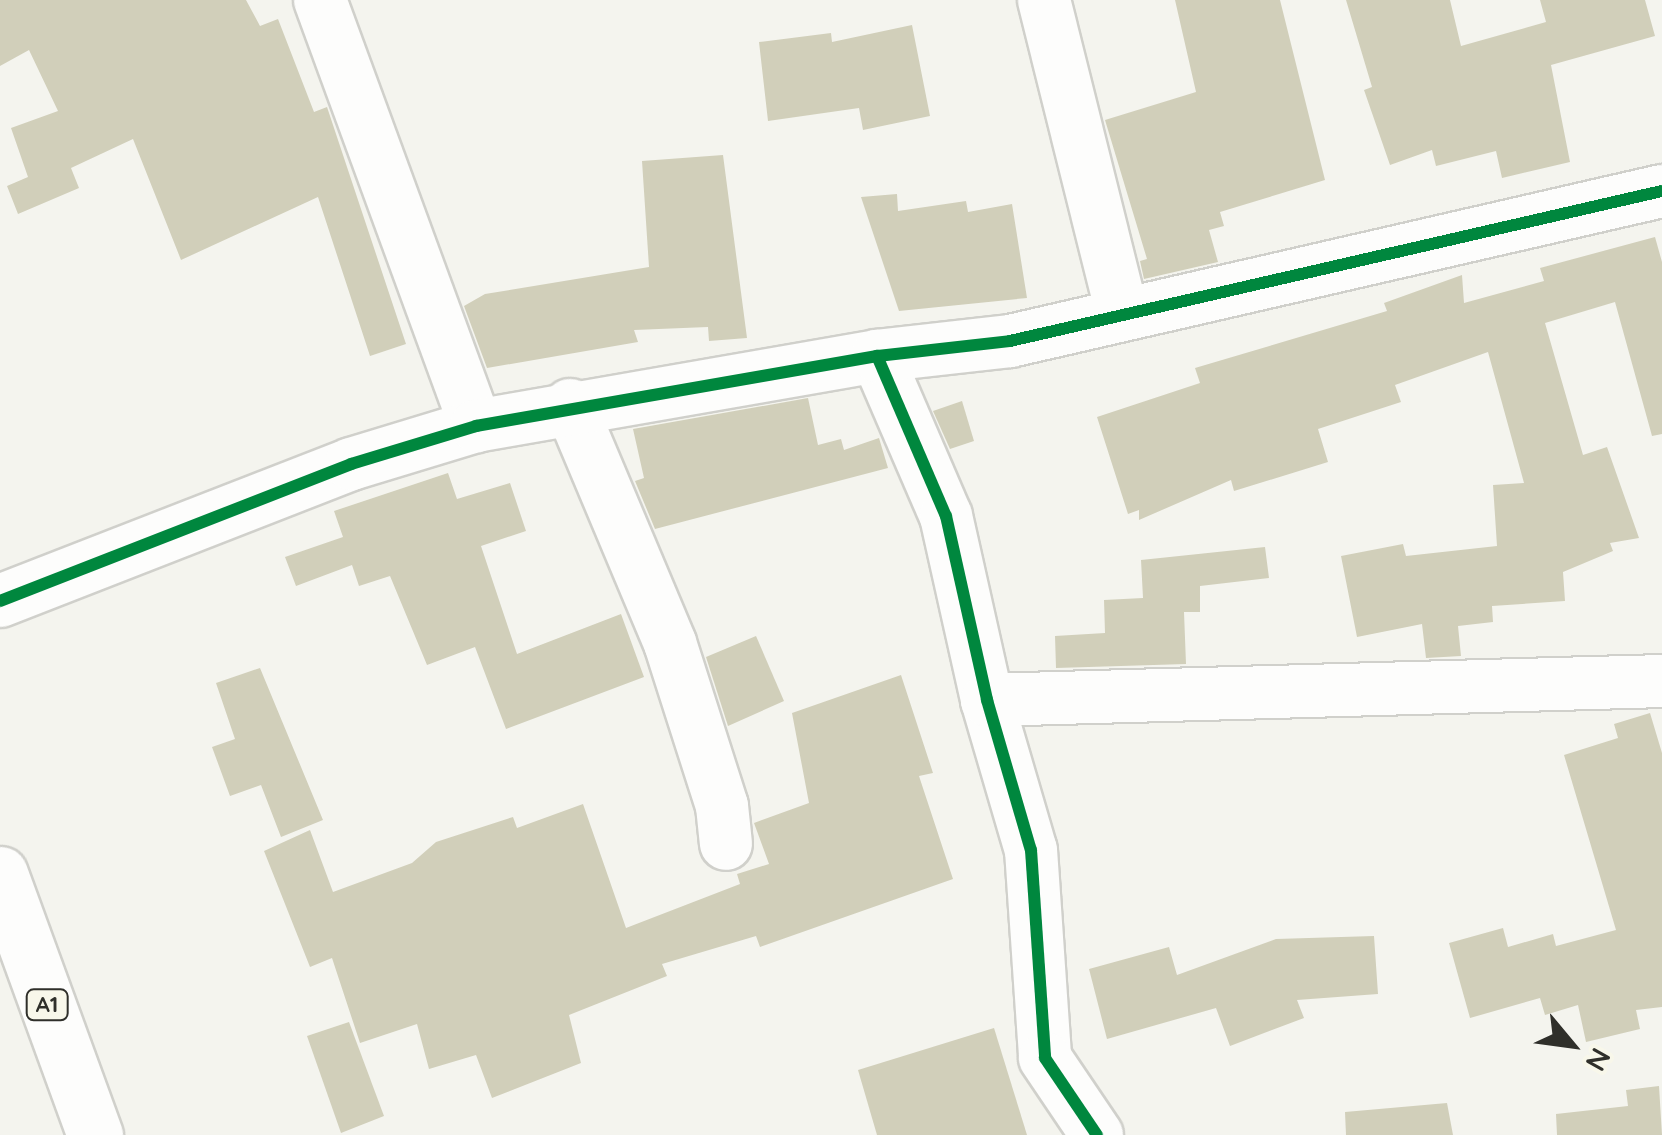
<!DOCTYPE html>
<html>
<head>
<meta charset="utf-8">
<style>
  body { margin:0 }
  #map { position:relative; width:1662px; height:1135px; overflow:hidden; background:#f4f4ee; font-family:Quicksand,sans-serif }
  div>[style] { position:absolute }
  .building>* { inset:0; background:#d1cfba }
  .roads { filter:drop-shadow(2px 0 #d0d0cb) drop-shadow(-2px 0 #d0d0cb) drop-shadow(0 2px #d0d0cb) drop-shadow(0 -2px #d0d0cb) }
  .minor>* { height:52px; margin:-26px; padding:0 26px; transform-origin:26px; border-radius:26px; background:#fdfdfc }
  .highway>* { height:55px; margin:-27.5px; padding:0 27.5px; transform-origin:27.5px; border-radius:27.5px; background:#fdfdfc }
  .cycleway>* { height:12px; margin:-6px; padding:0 6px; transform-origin:6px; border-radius:6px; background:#00873e }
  span { translate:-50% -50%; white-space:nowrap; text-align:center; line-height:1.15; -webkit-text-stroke:9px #f8f7ea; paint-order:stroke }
  .shield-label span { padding:2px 8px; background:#f8f7ea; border:2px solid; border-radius:8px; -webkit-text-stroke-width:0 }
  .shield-label { font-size:22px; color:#2f2f2a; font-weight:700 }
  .north { position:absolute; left:1522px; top:995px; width:100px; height:100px; -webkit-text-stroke:8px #f8f7ea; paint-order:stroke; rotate:119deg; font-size:28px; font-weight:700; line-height:40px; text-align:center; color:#2f2f2a }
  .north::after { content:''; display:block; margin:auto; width:35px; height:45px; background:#2f2f2a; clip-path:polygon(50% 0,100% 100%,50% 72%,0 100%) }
</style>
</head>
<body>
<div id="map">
  <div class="building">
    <div style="clip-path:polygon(0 0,246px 0,260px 26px,278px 19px,314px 112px,327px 107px,406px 344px,370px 356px,318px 197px,181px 260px,133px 139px,71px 168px,79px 188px,18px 214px,7px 186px,28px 177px,11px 128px,58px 111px,29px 50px,0 66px)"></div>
    <div style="clip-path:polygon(1175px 0,1280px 0,1325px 180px,1220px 212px,1224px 226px,1209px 230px,1218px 262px,1144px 279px,1140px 261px,1147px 259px,1105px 120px,1196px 92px)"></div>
    <div style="clip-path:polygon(1346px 0,1450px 0,1461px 46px,1546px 22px,1540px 0,1645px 0,1655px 36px,1551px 65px,1570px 162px,1502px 178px,1496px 151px,1436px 166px,1432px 150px,1390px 165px,1364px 90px,1372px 87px)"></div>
    <div style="clip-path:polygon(912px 25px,930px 116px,863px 130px,859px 108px,768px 121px,759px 42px,831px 33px,832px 42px)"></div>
    <div style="clip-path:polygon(723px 155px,747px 338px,709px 341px,708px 327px,634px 330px,638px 342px,487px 368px,464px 306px,485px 294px,649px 267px,642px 161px)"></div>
    <div style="clip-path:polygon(897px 194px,898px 211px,966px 201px,968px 212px,1012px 204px,1027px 298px,899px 311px,861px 197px)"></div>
    <div style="clip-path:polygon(1655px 237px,1662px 262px,1662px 434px,1652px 436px,1615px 302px,1545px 323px,1583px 455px,1607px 447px,1639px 538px,1610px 543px,1613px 551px,1563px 572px,1565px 601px,1492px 606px,1493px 622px,1458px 626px,1461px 656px,1426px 658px,1422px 624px,1357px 637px,1341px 556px,1403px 544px,1406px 556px,1497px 546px,1493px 485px,1524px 483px,1488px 352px,1395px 385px,1401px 402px,1318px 429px,1328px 462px,1234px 491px,1231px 480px,1139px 520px,1139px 510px,1128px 514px,1097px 417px,1200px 383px,1195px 368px,1387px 311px,1384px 303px,1462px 275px,1464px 303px,1544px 281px,1540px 268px)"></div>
    <div style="clip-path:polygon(808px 398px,818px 445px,841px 439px,844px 450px,879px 438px,888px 468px,655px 529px,635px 481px,644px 478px,633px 429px)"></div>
    <div style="clip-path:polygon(962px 401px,974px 441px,950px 449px,933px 411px)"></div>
    <div style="clip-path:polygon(448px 473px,457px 499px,510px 483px,526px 531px,481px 546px,517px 654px,621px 614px,644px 677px,506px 729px,475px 647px,427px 665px,390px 576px,359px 586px,352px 565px,296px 586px,285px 557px,343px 537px,334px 511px)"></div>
    <div style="clip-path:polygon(1265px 547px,1269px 578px,1200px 586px,1200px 612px,1184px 612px,1186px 664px,1056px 668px,1055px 636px,1105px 633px,1104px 600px,1143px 598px,1141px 560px)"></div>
    <div style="clip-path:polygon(756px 636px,784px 701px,728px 726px,706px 657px)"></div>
    <div style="clip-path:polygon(260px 668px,323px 820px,281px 837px,261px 785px,230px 796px,212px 747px,235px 739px,216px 683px)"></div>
    <div style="clip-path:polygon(901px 675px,933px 773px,919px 776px,953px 879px,760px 947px,756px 936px,662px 964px,667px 976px,569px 1015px,581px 1063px,492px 1098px,476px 1055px,429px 1069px,417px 1024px,360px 1043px,332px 958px,310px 967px,264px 851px,310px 830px,333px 892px,412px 863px,436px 842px,513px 817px,517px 828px,583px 804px,626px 928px,740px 884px,737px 874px,769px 864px,754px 823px,809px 803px,792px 713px)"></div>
    <div style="clip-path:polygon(1650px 713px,1662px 753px,1662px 1007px,1636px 1010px,1640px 1029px,1586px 1042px,1578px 1005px,1545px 1015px,1540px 998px,1470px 1018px,1449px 943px,1503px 928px,1508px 947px,1553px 934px,1556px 946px,1616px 930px,1564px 755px,1618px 738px,1614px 724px)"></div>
    <div style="clip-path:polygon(1374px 936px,1378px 994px,1297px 1000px,1304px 1018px,1230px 1046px,1216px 1008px,1107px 1039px,1089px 969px,1169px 947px,1177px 975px,1276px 939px)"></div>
    <div style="clip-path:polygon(349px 1022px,384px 1116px,341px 1133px,307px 1036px)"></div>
    <div style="clip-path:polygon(994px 1028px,1027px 1135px,877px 1135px,858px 1070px)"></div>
    <div style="clip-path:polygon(1659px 1086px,1662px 1135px,1557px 1135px,1556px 1114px,1628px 1106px,1626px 1090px)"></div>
    <div style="clip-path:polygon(1447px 1103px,1453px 1135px,1346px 1135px,1345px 1112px)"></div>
  </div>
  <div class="roads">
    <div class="minor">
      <div style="left:320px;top:0;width:454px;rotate:69.9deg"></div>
      <div style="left:1044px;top:0;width:323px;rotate:76deg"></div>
      <div style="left:877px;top:356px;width:174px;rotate:66.7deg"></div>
      <div style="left:946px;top:516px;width:189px;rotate:77.4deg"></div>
      <div style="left:987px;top:700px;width:156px;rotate:73.7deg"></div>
      <div style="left:1031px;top:850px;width:208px;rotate:86.1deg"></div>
      <div style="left:1045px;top:1058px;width:93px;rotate:56deg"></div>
      <div style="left:570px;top:405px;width:258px;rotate:67.2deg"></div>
      <div style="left:670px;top:643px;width:171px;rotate:72.3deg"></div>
      <div style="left:722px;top:806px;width:38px;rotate:84deg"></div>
      <div style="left:0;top:601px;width:377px;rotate:-21.3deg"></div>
      <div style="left:351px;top:464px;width:131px;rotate:-16.9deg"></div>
      <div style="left:476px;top:426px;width:407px;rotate:-9.9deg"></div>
      <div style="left:877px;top:356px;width:134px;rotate:-6.4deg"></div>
      <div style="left:1010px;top:341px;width:669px;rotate:-12.96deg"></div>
      <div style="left:987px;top:700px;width:675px;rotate:-1.61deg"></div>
    </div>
    <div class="highway">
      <div style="left:0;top:874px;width:278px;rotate:70deg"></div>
    </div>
  </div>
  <div class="cycleway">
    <div style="left:877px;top:356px;width:174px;rotate:66.7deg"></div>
    <div style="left:946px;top:516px;width:189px;rotate:77.4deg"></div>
    <div style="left:987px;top:700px;width:156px;rotate:73.7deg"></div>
    <div style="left:1031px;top:850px;width:208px;rotate:86.1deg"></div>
    <div style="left:1045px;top:1058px;width:93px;rotate:56deg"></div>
    <div style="left:0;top:601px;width:377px;rotate:-21.3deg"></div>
    <div style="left:351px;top:464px;width:131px;rotate:-16.9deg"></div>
    <div style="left:476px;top:426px;width:407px;rotate:-9.9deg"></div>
    <div style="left:877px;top:356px;width:134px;rotate:-6.4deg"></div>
    <div style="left:1010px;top:341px;width:669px;rotate:-12.96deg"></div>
  </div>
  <div class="shield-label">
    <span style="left:47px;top:1005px">A1</span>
  </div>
  <div class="north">N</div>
</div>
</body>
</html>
